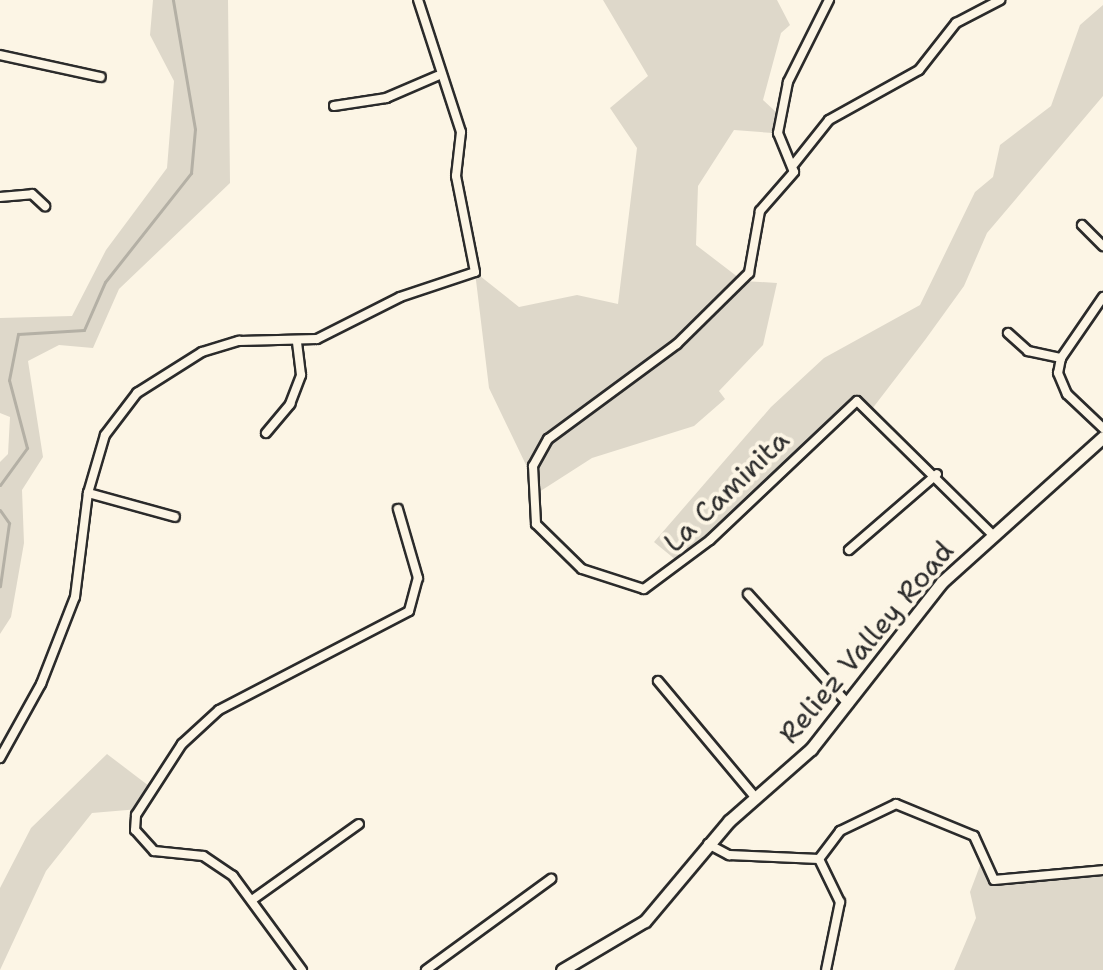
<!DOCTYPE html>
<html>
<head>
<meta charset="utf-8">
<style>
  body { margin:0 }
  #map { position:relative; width:1103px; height:970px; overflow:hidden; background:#fcf5e5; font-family:"Shantell Sans",sans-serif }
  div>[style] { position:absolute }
  .green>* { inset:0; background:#ded8ca }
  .stream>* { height:3px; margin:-1.5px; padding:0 1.5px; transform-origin:1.5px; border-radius:1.5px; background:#b4b0a5 }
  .roads { filter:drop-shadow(2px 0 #2b2b2b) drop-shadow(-2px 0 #2b2b2b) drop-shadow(0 2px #2b2b2b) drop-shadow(0 -2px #2b2b2b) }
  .minor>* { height:8px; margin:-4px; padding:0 4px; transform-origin:4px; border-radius:4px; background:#fcf5e5 }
  .major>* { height:11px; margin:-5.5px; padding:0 5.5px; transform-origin:5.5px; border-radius:5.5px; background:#fcf5e5 }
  span { translate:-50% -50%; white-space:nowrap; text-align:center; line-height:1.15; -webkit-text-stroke:8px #fcf5e5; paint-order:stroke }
  .street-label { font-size:28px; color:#2b2b2b }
</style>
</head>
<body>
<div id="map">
  <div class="green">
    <div style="clip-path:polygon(153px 0,228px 0,230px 183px,119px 289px,93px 348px,59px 345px,28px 361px,43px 457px,22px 490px,24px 543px,11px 617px,0 634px,0 462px,8px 454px,10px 417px,0 413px,0 318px,72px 316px,106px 250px,167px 168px,174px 81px,150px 35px)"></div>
    <div style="clip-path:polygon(603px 0,777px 0,790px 25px,781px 33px,763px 100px,776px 112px,773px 133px,734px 130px,698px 186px,696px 245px,743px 281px,777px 283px,763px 345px,719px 391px,725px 399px,694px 426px,592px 458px,539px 492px,489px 388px,475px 272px,519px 307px,577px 295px,618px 304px,637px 148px,610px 108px,648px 76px)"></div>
    <div style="clip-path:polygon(1103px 5px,1103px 96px,987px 233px,964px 286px,925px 340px,872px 409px,846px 404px,682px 565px,654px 542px,771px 407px,824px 358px,920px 305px,975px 192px,993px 177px,1000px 145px,1051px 106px,1080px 25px)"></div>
    <div style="clip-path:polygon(107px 754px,149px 786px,139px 809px,92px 813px,46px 871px,0 970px,0 888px,31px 828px)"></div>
    <div style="clip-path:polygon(984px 855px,994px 880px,1103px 870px,1103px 970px,954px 970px,976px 918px,970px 892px)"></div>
  </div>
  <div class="stream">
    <div style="left:0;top:485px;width:46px;rotate:-53.9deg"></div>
    <div style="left:27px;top:448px;width:70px;rotate:-104.8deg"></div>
    <div style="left:9px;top:380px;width:47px;rotate:-78.9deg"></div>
    <div style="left:18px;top:334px;width:66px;rotate:-3.5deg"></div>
    <div style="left:84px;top:330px;width:52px;rotate:-66.4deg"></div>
    <div style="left:105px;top:282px;width:139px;rotate:-51.7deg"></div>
    <div style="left:191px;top:173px;width:44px;rotate:-84.8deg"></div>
    <div style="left:195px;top:129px;width:131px;rotate:-99.7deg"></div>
    <div style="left:0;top:510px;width:16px;rotate:55deg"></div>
    <div style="left:9px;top:523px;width:64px;rotate:98.1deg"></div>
  </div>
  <div class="roads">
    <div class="minor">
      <div style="left:829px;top:0;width:92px;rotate:116.6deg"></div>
      <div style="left:788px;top:82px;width:52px;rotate:101.1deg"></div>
      <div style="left:778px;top:133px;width:42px;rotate:67.7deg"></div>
      <div style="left:794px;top:172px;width:52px;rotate:131.1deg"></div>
      <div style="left:760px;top:211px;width:63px;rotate:100.1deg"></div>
      <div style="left:749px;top:273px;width:101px;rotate:135.4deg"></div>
      <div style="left:677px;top:344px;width:160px;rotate:143.6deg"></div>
      <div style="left:548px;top:439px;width:31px;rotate:119deg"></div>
      <div style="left:533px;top:466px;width:58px;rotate:87deg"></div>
      <div style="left:536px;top:524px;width:64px;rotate:44.4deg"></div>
      <div style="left:582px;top:569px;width:65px;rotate:17.9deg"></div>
      <div style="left:644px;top:589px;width:82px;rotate:-36.6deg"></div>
      <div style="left:710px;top:540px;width:202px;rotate:-43.4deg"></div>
      <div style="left:857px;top:401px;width:188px;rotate:44.6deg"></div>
      <div style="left:0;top:55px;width:103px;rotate:12.3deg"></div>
      <div style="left:334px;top:106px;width:53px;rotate:-8.7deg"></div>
      <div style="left:386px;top:98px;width:56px;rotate:-23.3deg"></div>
      <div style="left:794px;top:164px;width:56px;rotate:-51.5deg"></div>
      <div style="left:829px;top:120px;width:103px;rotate:-29.1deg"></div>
      <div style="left:919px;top:70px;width:60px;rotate:-51.8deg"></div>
      <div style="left:956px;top:23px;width:50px;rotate:-27.6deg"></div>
      <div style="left:0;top:197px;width:32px;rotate:-5deg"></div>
      <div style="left:32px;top:194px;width:18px;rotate:43deg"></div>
      <div style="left:1082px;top:225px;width:30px;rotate:45deg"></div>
      <div style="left:1103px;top:297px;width:74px;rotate:124.5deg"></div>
      <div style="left:1061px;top:358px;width:15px;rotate:101deg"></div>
      <div style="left:1058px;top:373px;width:23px;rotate:67deg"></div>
      <div style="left:1067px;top:394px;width:50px;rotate:43.4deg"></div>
      <div style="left:1008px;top:333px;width:27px;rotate:42deg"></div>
      <div style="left:1028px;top:351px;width:34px;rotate:12deg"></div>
      <div style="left:266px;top:433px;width:38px;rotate:-50deg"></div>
      <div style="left:290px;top:404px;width:31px;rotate:-69deg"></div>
      <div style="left:301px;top:375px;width:35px;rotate:-97deg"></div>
      <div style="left:88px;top:493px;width:90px;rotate:15.4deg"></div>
      <div style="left:849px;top:550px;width:116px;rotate:-40.8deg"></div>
      <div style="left:748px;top:594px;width:149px;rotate:47.7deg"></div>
      <div style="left:658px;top:681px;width:153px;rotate:50.1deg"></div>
      <div style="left:0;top:758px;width:85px;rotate:-61deg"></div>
      <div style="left:41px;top:684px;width:93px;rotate:-68.7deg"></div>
      <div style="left:75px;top:597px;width:105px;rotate:-82.9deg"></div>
      <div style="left:88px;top:493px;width:60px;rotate:-73.7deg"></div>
      <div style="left:105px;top:435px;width:53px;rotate:-52.7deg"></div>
      <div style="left:137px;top:393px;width:77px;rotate:-32.2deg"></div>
      <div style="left:202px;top:352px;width:39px;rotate:-17deg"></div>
      <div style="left:239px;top:341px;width:78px;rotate:-1.5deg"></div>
      <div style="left:317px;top:339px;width:93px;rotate:-26.8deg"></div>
      <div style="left:400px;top:297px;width:79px;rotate:-18.4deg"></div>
      <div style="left:475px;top:272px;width:98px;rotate:-101.2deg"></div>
      <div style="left:456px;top:176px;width:44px;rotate:-83.5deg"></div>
      <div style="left:461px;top:132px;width:139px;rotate:-108deg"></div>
      <div style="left:708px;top:844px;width:24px;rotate:28deg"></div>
      <div style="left:729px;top:855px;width:90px;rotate:2.5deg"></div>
      <div style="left:819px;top:859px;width:35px;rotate:-53deg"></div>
      <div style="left:840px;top:831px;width:62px;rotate:-25.7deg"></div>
      <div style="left:896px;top:804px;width:84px;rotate:22.3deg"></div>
      <div style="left:974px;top:836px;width:48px;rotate:65.6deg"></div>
      <div style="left:994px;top:880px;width:109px;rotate:-5.2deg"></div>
      <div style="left:819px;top:859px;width:48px;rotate:64deg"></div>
      <div style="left:840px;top:902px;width:69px;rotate:101.6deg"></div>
      <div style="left:252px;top:900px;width:131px;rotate:-35.4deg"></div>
      <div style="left:302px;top:970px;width:117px;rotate:-126.3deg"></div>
      <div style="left:233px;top:876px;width:36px;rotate:-146deg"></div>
      <div style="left:203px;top:856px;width:49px;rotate:-174.2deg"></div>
      <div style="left:154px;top:851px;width:28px;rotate:-132deg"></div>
      <div style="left:135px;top:830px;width:15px;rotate:-86deg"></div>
      <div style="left:136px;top:815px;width:85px;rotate:-57.1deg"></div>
      <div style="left:182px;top:744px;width:50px;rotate:-42.6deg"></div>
      <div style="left:219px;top:710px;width:214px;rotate:-27.5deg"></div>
      <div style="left:409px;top:611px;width:34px;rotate:-75deg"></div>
      <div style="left:418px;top:578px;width:72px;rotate:-106.2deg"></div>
      <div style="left:426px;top:970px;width:155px;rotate:-36.1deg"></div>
    </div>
    <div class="major">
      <div style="left:562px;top:970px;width:96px;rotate:-30.6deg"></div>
      <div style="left:645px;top:921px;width:131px;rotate:-50deg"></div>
      <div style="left:729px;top:821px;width:109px;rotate:-41.3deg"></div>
      <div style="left:811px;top:749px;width:212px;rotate:-51.9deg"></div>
      <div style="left:942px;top:582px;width:217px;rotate:-42deg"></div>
    </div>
  </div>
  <div class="street-label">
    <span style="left:726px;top:491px;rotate:-44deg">La Caminita</span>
    <span style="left:866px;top:642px;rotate:-50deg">Reliez Valley Road</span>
  </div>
</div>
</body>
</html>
